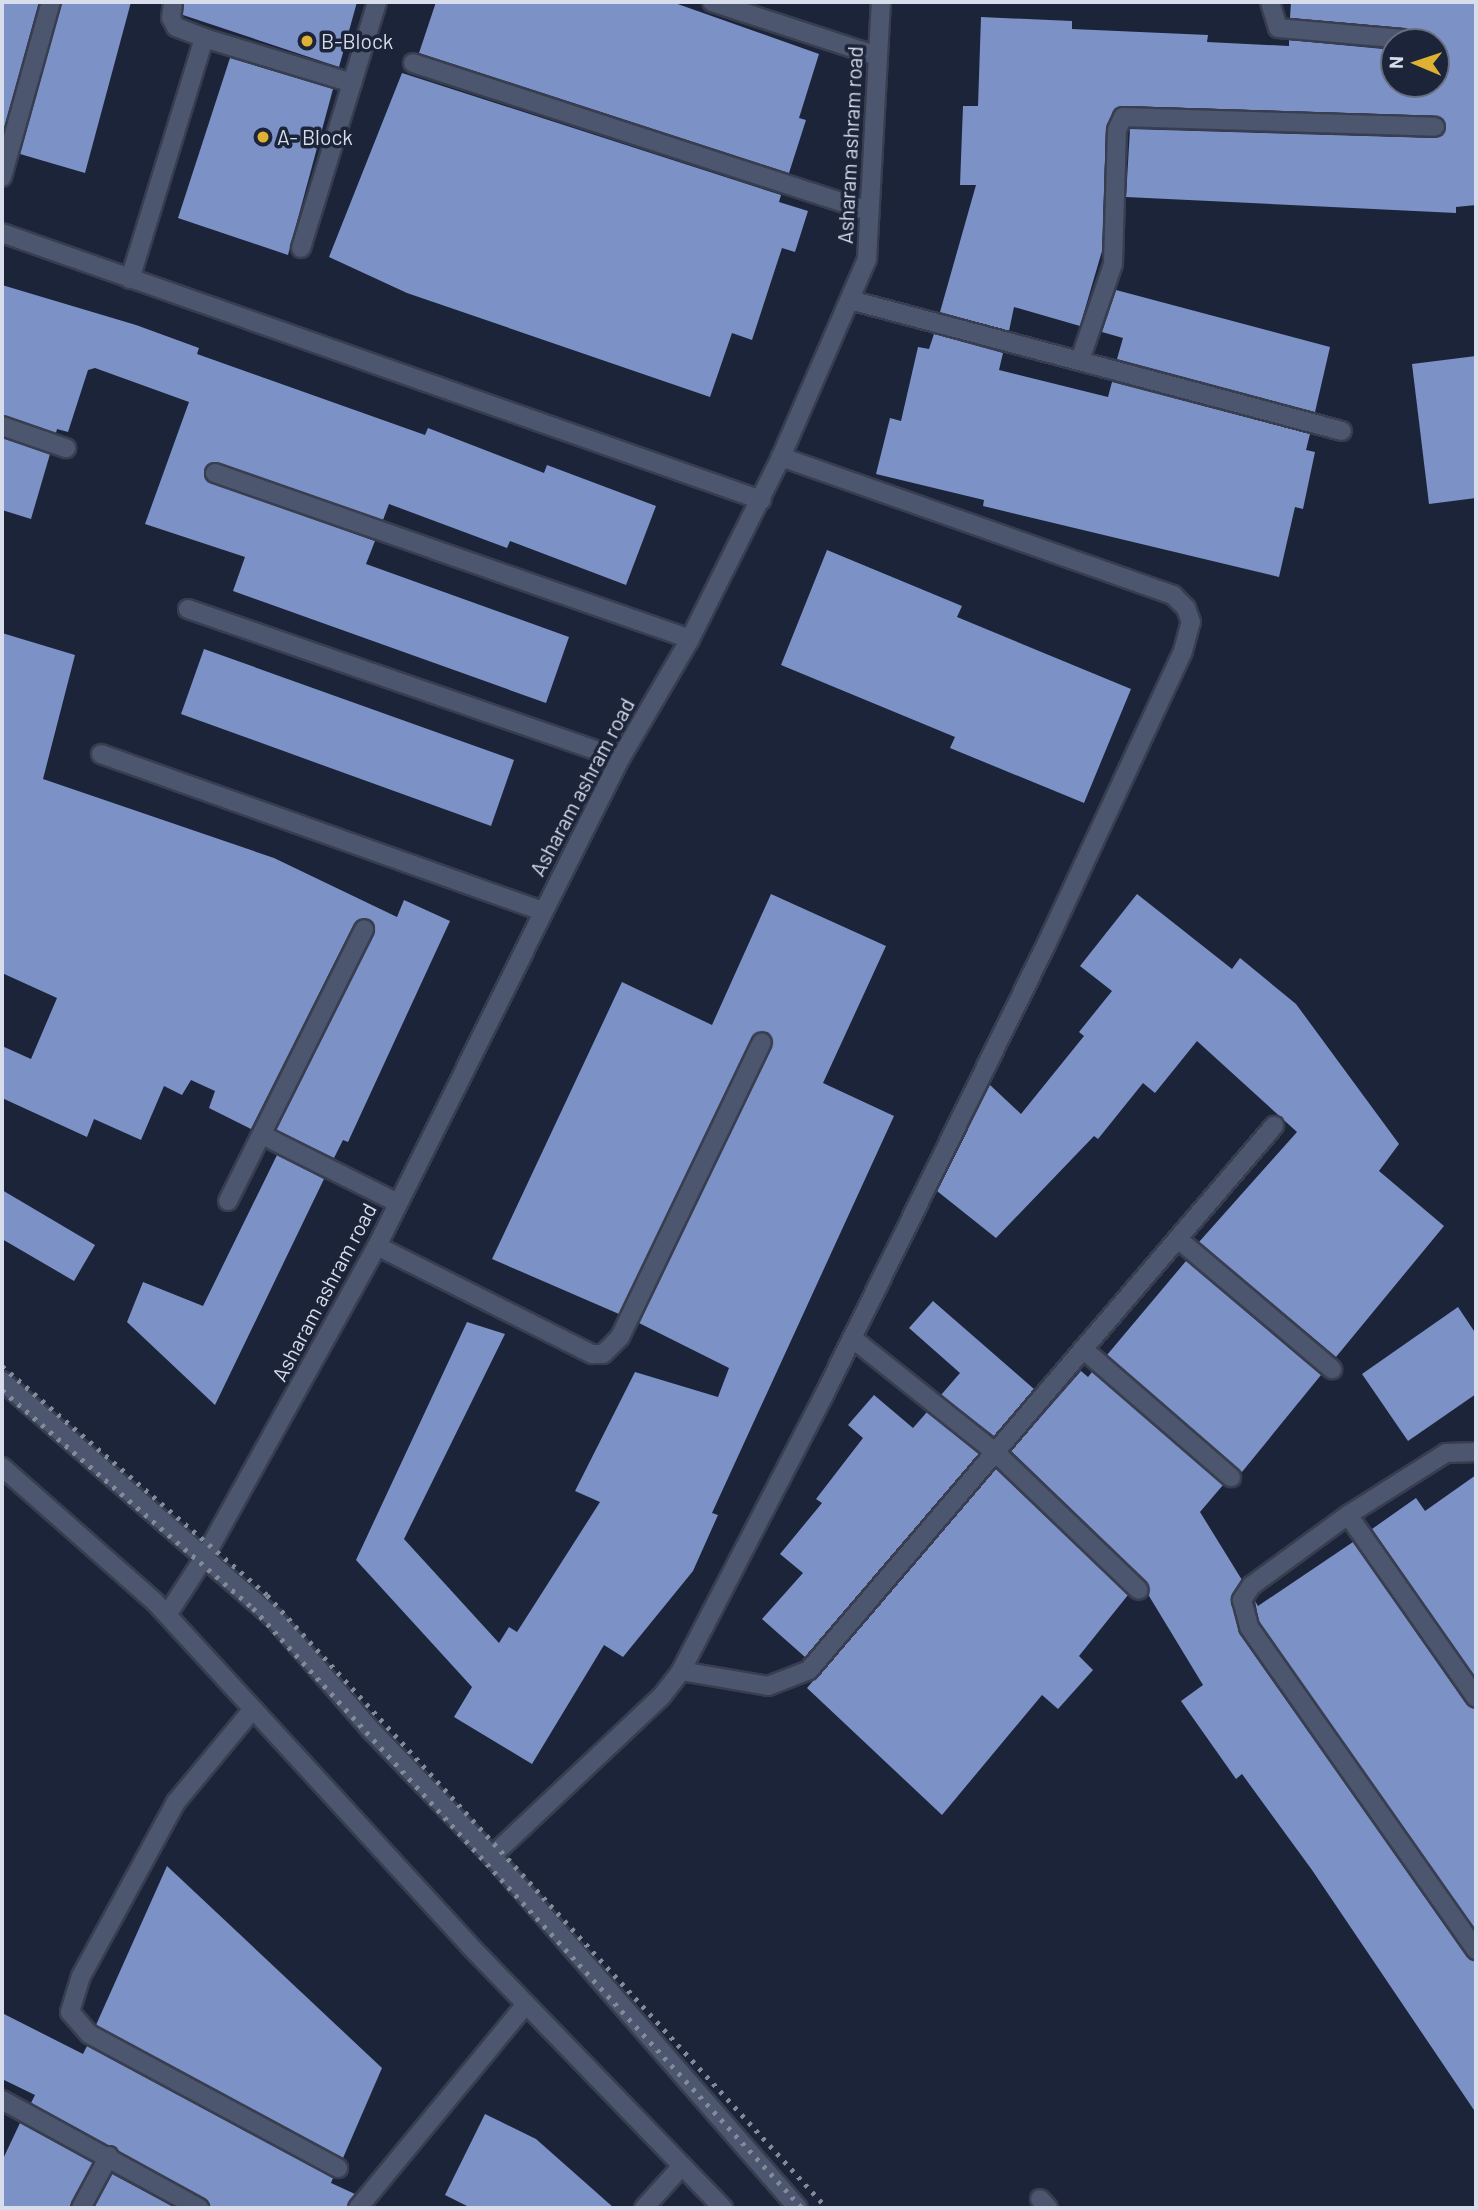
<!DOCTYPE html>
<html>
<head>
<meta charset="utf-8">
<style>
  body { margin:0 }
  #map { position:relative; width:1478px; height:2210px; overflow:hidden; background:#1c2439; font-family:Barlow,sans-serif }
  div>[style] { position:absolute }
  .building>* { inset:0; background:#7c91c6 }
  .roads { filter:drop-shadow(2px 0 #383e50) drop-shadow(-2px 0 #383e50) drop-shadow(0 2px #383e50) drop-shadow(0 -2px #383e50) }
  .minor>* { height:18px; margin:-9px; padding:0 9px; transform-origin:9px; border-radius:9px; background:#4c566e }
  .rail>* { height:5px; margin-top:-2.5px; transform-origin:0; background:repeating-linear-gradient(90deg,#838a9b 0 3.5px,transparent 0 10.5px) }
  .dots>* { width:19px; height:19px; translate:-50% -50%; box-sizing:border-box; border:4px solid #1c2439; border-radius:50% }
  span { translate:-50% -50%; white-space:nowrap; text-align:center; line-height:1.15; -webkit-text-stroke:7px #1c2439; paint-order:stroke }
  .poi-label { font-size:21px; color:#d7ddeb }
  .left { translate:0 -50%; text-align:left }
  .street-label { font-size:21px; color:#d7ddeb }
  .frame { position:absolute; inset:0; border:4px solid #d7ddeb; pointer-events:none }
  .north { position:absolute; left:1380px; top:28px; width:70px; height:70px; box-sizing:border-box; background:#1c2439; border:2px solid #676e80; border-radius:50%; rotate:272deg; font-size:19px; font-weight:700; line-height:28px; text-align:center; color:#d7ddeb }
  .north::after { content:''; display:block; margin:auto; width:24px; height:32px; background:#deb133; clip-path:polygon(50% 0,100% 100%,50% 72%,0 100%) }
</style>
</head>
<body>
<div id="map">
  <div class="building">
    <div style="clip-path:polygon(2px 2px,39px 2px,2px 136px)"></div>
    <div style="clip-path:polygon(62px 2px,131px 2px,85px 173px,20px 154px)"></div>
    <div style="clip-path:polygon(184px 2px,357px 2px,339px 67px,183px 15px)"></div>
    <div style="clip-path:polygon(436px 2px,672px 2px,819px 54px,799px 118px,806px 120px,789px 173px,419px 53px)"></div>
    <div style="clip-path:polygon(1291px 2px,1476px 2px,1476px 205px,1456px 207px,1456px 213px,1126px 197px,1130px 129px,1435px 138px,1446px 127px,1435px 116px,1123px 106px,1113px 112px,1106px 129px,1102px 251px,1080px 326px,1014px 307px,1009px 331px,940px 312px,976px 185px,960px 185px,963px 106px,978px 106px,981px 17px,1072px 21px,1072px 29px,1208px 35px,1207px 42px,1289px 46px,1289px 40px,1394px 50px,1394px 84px,1436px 84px,1436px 42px,1414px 42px,1413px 34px,1404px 28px,1290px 18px)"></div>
    <div style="clip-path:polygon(230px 58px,333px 89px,288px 255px,178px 218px)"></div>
    <div style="clip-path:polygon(402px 73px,781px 195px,779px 202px,808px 211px,795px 252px,782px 248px,752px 340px,732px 333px,710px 397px,407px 293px,329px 257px)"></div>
    <div style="clip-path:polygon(2px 285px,136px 325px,199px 348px,197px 354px,425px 435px,428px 428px,544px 473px,547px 465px,656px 506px,626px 585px,510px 541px,507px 548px,389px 504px,383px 520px,214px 462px,204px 470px,211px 483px,375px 541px,366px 564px,569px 637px,546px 703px,233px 591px,245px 557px,145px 524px,189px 402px,95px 368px,88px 370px,68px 432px,57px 429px,56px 433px,2px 415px)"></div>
    <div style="clip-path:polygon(1116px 290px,1330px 347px,1315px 412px,1117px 359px,1123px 338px,1102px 332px)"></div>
    <div style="clip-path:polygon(934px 334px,1003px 353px,999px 370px,1108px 397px,1112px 382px,1310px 434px,1306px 450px,1315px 452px,1303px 509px,1295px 507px,1279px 577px,983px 506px,984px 500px,876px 474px,890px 418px,901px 421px,918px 347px,929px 349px)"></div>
    <div style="clip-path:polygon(1476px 356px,1476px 498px,1429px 504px,1412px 364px)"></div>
    <div style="clip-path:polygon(2px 438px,50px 454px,31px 519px,2px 510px)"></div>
    <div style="clip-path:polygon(827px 550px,962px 606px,957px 617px,1131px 689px,1084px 803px,950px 748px,955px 737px,781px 665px)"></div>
    <div style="clip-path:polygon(2px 633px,75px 655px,43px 779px,274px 858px,397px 917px,404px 900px,450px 921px,348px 1142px,343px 1140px,334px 1158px,276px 1130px,374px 934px,374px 923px,364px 918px,354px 924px,251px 1129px,209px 1108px,215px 1091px,191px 1080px,182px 1095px,164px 1086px,141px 1140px,94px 1119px,87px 1137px,2px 1098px,2px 1046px,31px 1059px,57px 998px,2px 973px)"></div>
    <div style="clip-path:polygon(204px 649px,514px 760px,491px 826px,181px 714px)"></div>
    <div style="clip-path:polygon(771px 894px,886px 946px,823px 1083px,894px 1116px,712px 1513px,718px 1515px,693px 1571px,623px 1657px,604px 1645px,532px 1764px,454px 1717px,472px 1687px,356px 1560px,467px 1322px,505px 1334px,404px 1539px,499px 1643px,509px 1627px,517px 1632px,600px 1502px,575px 1491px,635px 1372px,718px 1397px,729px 1368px,639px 1323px,772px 1047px,768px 1032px,752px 1037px,619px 1314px,492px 1259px,622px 982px,712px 1025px)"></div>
    <div style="clip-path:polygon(1137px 894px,1232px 969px,1240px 958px,1296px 1004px,1399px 1144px,1379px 1171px,1444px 1226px,1336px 1357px,1199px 1242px,1297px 1132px,1197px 1041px,1155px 1093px,1143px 1083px,1098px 1139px,1094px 1136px,996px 1238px,937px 1191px,990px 1085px,1021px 1114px,1084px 1036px,1079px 1032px,1112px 991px,1080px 966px)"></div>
    <div style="clip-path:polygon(277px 1155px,324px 1179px,215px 1405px,127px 1322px,143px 1282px,203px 1306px)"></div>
    <div style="clip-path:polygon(2px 1190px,95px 1245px,74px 1281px,2px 1239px)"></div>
    <div style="clip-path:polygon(1186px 1261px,1321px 1375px,1242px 1472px,1107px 1355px)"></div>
    <div style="clip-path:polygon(933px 1301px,1034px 1389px,994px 1436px,941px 1395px,960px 1373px,909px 1328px)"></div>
    <div style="clip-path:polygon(1458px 1307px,1476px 1334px,1476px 1394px,1408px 1441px,1362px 1374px)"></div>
    <div style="clip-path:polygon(1081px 1371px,1088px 1377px,1092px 1372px,1223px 1485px,1200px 1512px,1242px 1580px,1231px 1599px,1239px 1633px,1467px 1957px,1476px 1961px,1476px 2113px,1312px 1870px,1242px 1774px,1236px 1779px,1181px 1701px,1203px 1685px,1149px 1596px,1147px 1582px,1011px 1451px)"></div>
    <div style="clip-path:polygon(874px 1395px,913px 1428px,927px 1412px,979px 1454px,805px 1657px,762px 1619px,803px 1573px,780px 1554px,822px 1503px,816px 1499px,863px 1438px,848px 1425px)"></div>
    <div style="clip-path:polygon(996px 1469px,1128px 1595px,1079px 1656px,1093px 1670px,1058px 1709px,1042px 1695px,942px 1815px,807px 1688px)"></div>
    <div style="clip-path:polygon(1476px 1475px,1476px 1679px,1372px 1529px,1416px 1498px,1425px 1511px)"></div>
    <div style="clip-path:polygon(1353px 1542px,1467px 1705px,1476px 1709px,1476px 1931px,1259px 1622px,1255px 1601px,1258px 1606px)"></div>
    <div style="clip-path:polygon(167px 1866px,382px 2068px,343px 2158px,96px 2025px)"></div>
    <div style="clip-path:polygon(2px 2013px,83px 2054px,87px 2046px,333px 2178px,331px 2183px,355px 2194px,347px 2208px,210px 2208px,204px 2198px,31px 2103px,35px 2095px,2px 2079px)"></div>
    <div style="clip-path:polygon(485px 2114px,536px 2139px,614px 2208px,471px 2208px,445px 2195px)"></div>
    <div style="clip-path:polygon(20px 2123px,93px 2163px,70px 2208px,2px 2208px,2px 2161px)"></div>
    <div style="clip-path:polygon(112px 2174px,176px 2208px,94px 2208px)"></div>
  </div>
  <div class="roads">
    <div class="minor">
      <div style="left:173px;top:2px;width:16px;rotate:97deg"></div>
      <div style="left:171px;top:18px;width:10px;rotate:61deg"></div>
      <div style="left:176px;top:27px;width:30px;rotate:21deg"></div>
      <div style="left:712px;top:2px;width:174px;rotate:18.1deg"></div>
      <div style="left:1270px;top:2px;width:27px;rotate:73deg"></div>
      <div style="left:1278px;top:28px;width:125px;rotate:5deg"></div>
      <div style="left:413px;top:63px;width:479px;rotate:18deg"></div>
      <div style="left:2px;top:177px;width:182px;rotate:-74.4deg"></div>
      <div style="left:2px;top:233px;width:805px;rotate:19.38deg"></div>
      <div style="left:301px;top:248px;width:257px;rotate:-72.8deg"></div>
      <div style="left:130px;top:279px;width:252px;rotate:-72.9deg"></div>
      <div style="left:204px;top:38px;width:155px;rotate:16.9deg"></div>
      <div style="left:850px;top:300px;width:509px;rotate:14.91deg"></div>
      <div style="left:1080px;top:360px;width:102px;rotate:-71deg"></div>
      <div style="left:1113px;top:264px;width:134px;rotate:-88.3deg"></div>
      <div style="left:1117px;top:130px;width:14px;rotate:-65deg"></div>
      <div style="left:1123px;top:117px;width:312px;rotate:1.8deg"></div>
      <div style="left:2px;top:426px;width:68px;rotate:19deg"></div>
      <div style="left:215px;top:473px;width:503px;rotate:19.26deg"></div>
      <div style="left:188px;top:609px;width:457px;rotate:19.1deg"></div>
      <div style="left:101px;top:754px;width:469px;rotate:19.6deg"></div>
      <div style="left:262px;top:1135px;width:152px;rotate:26.6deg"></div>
      <div style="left:228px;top:1201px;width:304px;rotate:-63.4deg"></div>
      <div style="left:1178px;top:1239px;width:202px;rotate:40.2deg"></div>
      <div style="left:377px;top:1246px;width:241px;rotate:26.7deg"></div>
      <div style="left:592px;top:1354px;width:11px"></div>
      <div style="left:603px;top:1354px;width:24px;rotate:-45deg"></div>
      <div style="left:620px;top:1337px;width:327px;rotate:-64.3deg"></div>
      <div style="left:852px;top:1338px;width:183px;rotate:38.6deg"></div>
      <div style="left:995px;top:1452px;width:199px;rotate:43.8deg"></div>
      <div style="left:1083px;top:1349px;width:196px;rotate:40.9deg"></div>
      <div style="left:2px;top:1381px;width:359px;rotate:41.1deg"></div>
      <div style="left:273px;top:1617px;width:150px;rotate:49.1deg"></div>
      <div style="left:371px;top:1730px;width:175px;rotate:46.2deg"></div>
      <div style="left:492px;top:1856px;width:466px;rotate:49deg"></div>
      <div style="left:1476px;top:1452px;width:30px;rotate:178deg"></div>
      <div style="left:1446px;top:1453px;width:116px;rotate:147.7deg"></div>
      <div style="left:1348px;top:1515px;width:120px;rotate:143.8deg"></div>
      <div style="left:1251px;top:1586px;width:17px;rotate:123deg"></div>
      <div style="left:1242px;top:1600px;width:28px;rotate:75deg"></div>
      <div style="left:1249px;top:1627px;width:395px;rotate:54.9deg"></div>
      <div style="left:2px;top:1467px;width:204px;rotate:41.4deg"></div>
      <div style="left:155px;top:1602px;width:465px;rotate:47.5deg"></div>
      <div style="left:469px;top:1945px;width:366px;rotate:46deg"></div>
      <div style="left:1348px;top:1515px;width:223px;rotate:55deg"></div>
      <div style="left:167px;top:1615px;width:68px;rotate:-57deg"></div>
      <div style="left:204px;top:1558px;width:357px;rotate:-61deg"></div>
      <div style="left:377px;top:1246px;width:544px;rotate:-63.48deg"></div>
      <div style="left:620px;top:759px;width:139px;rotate:-59.7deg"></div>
      <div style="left:690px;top:639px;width:203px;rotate:-63.4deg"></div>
      <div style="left:781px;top:457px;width:216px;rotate:-66.5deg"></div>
      <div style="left:867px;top:259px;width:257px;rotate:-86.9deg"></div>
      <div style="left:681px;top:1671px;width:88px;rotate:9.8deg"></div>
      <div style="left:768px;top:1686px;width:44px;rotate:-21.3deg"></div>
      <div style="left:809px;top:1670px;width:716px;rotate:-49.48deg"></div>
      <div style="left:253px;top:1709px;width:121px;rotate:129.6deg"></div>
      <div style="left:176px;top:1802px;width:198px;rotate:118.6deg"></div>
      <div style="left:81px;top:1976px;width:38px;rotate:107deg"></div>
      <div style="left:70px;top:2012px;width:29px;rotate:49deg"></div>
      <div style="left:89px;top:2034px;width:283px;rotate:28.3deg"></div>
      <div style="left:492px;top:1856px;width:232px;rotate:-43.3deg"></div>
      <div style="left:661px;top:1697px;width:33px;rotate:-52deg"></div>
      <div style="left:681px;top:1671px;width:311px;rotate:-62.6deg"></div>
      <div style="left:824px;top:1395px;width:502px;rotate:-63.74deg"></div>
      <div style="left:1046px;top:945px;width:324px;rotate:-65deg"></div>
      <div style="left:1183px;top:651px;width:30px;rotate:-75deg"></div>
      <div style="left:1191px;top:622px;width:15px;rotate:-110deg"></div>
      <div style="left:1186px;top:608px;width:18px;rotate:-135deg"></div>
      <div style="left:1173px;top:595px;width:416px;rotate:-160.6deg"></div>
      <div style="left:2px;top:2100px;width:225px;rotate:28.7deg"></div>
      <div style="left:1040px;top:2199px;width:12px;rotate:48deg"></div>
      <div style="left:81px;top:2208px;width:59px;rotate:-61.7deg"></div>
      <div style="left:358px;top:2208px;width:264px;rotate:-50.5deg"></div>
      <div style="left:644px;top:2208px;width:57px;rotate:-47.9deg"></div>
    </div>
  </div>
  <div class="rail">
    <div style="left:2px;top:1366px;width:350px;rotate:40.8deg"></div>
    <div style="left:267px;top:1595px;width:830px;rotate:47.59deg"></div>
    <div style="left:2px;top:1390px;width:332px;rotate:41deg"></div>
    <div style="left:253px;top:1608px;width:813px;rotate:47.54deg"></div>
  </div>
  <div class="dots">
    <div style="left:307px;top:41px;background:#deb133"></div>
    <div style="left:263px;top:137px;background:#deb133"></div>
  </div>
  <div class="poi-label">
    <span class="left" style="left:321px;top:41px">B-Block</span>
    <span class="left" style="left:277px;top:137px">A- Block</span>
  </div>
  <div class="street-label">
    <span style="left:850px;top:145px;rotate:-87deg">Asharam ashram road</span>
    <span style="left:582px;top:787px;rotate:-62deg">Asharam ashram road</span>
    <span style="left:324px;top:1292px;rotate:-62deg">Asharam ashram road</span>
  </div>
  <div class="frame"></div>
  <div class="north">N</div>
</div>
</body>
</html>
